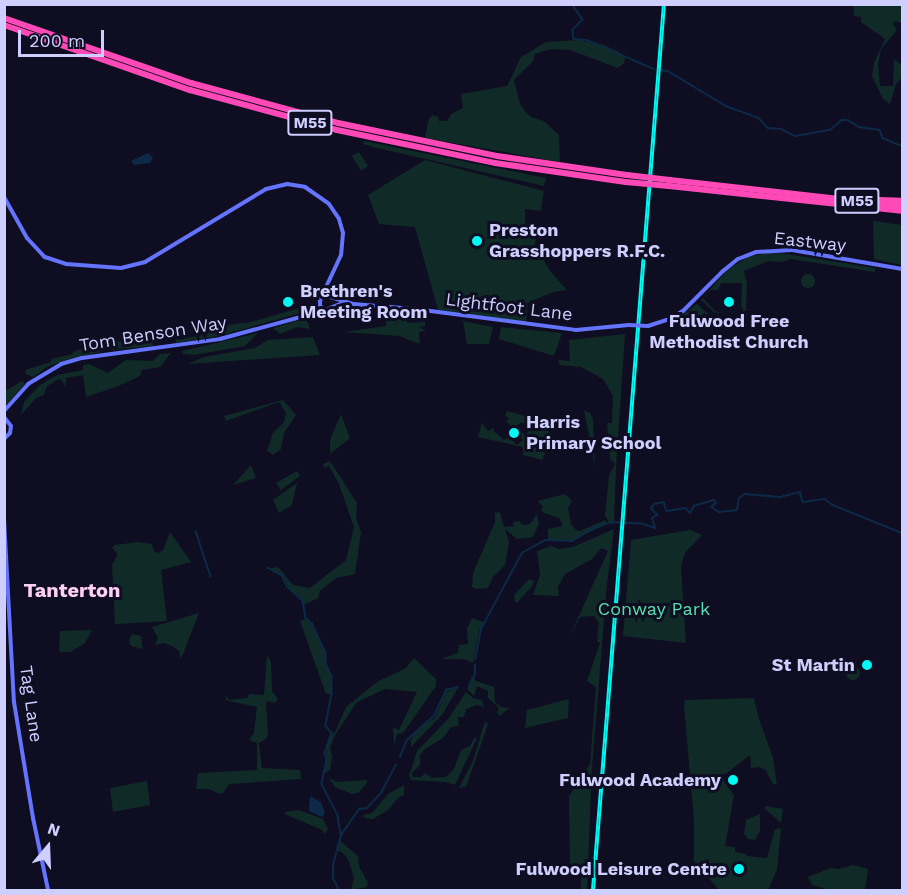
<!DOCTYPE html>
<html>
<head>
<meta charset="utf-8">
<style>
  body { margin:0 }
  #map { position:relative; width:907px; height:895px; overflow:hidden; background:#0e0d21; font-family:"Work Sans",sans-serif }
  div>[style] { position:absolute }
  .green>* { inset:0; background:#102b27 }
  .round { border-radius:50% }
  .water>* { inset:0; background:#0c2a47 }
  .stream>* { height:1.5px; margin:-0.75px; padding:0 0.75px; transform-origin:0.75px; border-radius:0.75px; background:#0c2a47 }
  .secondary>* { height:4px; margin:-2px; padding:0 2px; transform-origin:2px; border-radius:2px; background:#6574ff }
  .motorway>* { height:6px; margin:-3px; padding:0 3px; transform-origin:3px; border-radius:3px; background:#ff49b7 }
  .rail>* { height:4px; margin-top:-2px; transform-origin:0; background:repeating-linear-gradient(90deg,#0e0d21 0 4.5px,#00f9f3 0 9px); box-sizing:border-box; border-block:2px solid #00f9f3 }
  .secondary-bridge>* { height:4px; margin:-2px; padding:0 2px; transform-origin:2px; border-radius:2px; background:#6574ff }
  .motorway-bridge>* { height:6px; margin:-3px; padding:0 3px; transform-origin:3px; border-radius:3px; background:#ff49b7 }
  .dots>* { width:16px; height:16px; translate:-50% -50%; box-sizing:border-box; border:3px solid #0e0d21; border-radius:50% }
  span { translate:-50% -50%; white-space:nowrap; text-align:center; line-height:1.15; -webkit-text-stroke:6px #0e0d21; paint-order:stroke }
  .shield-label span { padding:2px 4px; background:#0e0d21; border:2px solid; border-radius:4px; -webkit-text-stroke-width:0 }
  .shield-label { font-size:16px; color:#ceceff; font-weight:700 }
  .poi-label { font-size:18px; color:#ceceff; font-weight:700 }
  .left { translate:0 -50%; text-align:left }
  .right { translate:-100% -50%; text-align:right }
  .street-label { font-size:18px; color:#ceceff }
  .park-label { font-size:18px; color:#59dfad }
  .neighbourhood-label { font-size:20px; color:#ffd0f4; font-weight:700 }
  .frame { position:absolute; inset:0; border:6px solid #ceceff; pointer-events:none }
  .north { position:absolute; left:18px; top:817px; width:60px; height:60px; -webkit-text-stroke:4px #0e0d21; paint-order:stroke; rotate:19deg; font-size:16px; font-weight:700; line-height:24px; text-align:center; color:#ceceff }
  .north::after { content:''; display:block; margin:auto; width:21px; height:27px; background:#ceceff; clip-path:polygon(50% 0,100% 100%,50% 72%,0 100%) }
  .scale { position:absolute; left:18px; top:30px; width:86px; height:27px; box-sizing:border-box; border:3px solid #ceceff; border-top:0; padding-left:8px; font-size:18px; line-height:21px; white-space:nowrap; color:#ceceff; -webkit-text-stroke:4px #0e0d21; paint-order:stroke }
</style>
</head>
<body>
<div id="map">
  <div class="green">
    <div style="clip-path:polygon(853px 5px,902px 5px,902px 23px,895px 21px,893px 24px,897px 30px,881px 49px,878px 65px,880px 86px,893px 86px,894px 59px,902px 65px,902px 77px,896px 84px,890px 104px,883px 99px,872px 76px,874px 63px,885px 39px,861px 22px,861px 17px,854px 16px)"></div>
    <div style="clip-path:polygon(580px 40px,604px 45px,621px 53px,625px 58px,624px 63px,618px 68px,570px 50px,551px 49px,535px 54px,533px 61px,514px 80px,520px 104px,526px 112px,531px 117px,544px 121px,559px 135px,560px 162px,425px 138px,429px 118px,433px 115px,438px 117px,439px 121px,447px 121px,451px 114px,463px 108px,461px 94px,507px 86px,521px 57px,546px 42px)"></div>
    <div style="clip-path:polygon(364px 141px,546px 178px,544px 186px,373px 147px,363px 144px)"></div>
    <div style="clip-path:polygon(359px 152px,368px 166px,361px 171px,352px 156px)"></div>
    <div style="clip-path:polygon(425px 160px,544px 191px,541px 211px,525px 209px,525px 236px,536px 238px,535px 244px,550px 271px,567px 290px,553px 292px,528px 303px,526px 322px,438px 310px,415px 227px,379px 224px,368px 195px)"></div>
    <div style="clip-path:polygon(873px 221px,902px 225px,902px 265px,874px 259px)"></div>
    <div style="clip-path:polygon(774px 252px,875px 268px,875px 272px,791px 259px,782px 262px,768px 261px,744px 271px,747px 284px,746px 311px,743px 311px,741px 305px,742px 283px,721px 283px,718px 290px,711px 290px,703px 298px,716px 312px,740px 311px,715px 313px,701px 300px,728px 269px,750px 256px)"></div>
    <div class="round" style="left:801px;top:274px;width:14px;height:14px"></div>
    <div style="clip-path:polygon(697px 304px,709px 314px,679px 319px,672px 323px)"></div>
    <div style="clip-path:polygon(303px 307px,304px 312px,219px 336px,176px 343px,175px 338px,179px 340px,226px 329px,226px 325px,251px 322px)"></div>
    <div style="clip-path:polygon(386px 311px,408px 312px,407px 323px,425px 322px,425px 326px,419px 327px,426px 331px,419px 332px,420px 344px,399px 336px,344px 332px,386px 326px)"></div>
    <div style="clip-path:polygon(306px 318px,310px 329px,297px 327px,280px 334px,273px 328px)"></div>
    <div style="clip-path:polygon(463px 321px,493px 327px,489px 344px,467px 344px)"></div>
    <div style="clip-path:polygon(501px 327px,562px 333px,554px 356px,499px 339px)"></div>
    <div style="clip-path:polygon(258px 333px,245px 346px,194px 355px,183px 354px,182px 351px)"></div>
    <div style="clip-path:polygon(625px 334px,616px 468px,614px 524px,609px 523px,605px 515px,609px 475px,615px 464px,610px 459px,607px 423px,612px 423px,613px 396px,603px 379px,581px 367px,560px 365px,558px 360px,570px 361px,569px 340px)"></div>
    <div style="clip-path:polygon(313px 337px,320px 355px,188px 364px,204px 357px,255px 348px,268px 340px)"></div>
    <div style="clip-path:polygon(151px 339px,153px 346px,110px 350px,108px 342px)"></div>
    <div style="clip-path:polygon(100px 344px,101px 352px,65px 360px,47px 367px,33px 377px,26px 374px,25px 370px,51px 362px,51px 359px,73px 354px,73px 352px,82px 349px,82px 346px)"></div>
    <div style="clip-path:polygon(171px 353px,160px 367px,142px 370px,140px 376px,116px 387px,86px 397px,83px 375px,66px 378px,65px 387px,62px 381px,59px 379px,47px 386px,44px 395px,36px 398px,21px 415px,24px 402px,40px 385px,57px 375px,83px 370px,83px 365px,89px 364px,108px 373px,126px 360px,153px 361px,160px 354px)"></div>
    <div style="clip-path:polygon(22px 381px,25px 384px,5px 406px,5px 391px)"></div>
    <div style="clip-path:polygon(283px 400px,296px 415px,284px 433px,281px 449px,273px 455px,267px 451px,273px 433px,284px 422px,286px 413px,279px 402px,226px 421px,224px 416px)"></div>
    <div style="clip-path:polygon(584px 410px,590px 413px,593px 419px,595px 467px)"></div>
    <div style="clip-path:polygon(507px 411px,526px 416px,549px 429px,549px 444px,542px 460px,523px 455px,523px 447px,478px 437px,482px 423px,488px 431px,494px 428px,494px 431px,504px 440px,509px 437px,517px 445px,523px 440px,516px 432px,519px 430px,525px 435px,530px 430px,522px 422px,513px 428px,506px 421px,510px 418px,505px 416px)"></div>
    <div style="clip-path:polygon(341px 414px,350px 438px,330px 454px,330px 440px)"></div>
    <div style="clip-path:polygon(330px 461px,357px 503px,356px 518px,361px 532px,355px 574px,336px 578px,320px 591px,318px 598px,304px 605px,300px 596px,291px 591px,284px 578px,269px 569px,278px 567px,293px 585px,310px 588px,346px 560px,354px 527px,339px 484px,329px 466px,324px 468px,323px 464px)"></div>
    <div style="clip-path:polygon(251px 465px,256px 478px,233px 485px)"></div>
    <div style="clip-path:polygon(297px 471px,300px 476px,281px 490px,276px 483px)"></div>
    <div style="clip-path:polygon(297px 483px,292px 505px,279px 513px,273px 500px)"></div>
    <div style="clip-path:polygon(565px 494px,572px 501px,568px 508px,571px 524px,576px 530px,580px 531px,605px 520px,607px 524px,571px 541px,548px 540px,548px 529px,562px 526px,562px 523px,559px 518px,544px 513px,541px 510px,543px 507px,538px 501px)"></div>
    <div style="clip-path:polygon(500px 512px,504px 527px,514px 526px,513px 522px,520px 521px,522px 525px,530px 524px,537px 514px,539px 524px,533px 537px,526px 538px,517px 539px,505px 529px,509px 542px,505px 565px,493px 577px,488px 588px,477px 589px,472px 587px,473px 573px,495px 522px,495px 513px)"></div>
    <div style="clip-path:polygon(614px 529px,607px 584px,592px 767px,587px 890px,581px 890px,581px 875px,570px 867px,569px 796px,590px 764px,596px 687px,587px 681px,600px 643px,597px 641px,599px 623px,594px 616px,580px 617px,568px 640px,608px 551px,601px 548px,592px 559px,565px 574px,558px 587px,559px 596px,533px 595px,540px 575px,537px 551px,551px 546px,559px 549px,573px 547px)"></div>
    <div style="clip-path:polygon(690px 530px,702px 535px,685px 553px,681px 566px,686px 643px,623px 636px,631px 540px)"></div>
    <div style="clip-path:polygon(170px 532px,191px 562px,161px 570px,167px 621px,115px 624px,112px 565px,118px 554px,112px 548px,115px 545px,138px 542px,152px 544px,154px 551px,158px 553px,163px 550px)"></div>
    <div style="clip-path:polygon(529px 579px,534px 581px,532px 586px,517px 603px,515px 602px,514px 595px)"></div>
    <div style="clip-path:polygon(199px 613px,181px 659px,179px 651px,172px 646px,164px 643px,155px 645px,158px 638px,152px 627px)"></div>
    <div style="clip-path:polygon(472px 618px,484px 622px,479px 631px,473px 663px,464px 659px,441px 659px,458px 653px,459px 645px,468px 644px,467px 629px)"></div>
    <div style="clip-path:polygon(305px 619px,311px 624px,326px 653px,326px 664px,332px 677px,332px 694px,326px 694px,300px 621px)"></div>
    <div style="clip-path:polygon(92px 630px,85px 643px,71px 652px,59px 652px,60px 631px)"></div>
    <div style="clip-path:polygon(132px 634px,141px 636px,143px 649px,131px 646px,129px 640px)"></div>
    <div style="clip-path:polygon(267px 655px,271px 662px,272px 691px,278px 699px,275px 703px,266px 701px,268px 734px,266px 739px,259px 743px,262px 768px,300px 770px,301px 779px,229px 784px,223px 793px,219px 794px,210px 789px,196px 789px,198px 773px,257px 770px,257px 743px,249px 740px,254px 733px,257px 707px,225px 700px,226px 696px,229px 700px,248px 698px,249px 694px,264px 695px)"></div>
    <div style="clip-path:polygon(414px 658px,436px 679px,436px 686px,403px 733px,397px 734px,394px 746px,393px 727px,399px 730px,417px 692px,385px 689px,357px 702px,335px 735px,330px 747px,332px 757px,330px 770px,324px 774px,328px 738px,335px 732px,346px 707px,377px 682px,406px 668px)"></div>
    <div class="round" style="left:846px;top:666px;width:14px;height:14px"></div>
    <div style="clip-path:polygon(472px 676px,476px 681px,494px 687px,495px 702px,501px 707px,509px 708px,500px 716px,497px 713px,499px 708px,488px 698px,488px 691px,477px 686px,474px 696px,467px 689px)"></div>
    <div style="clip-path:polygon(458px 688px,442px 715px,411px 747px,411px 739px,420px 727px,435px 718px,446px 692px)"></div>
    <div style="clip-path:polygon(466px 692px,473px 698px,482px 700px,484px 707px,477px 705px,466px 709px,464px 717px,458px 717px,459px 726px,451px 727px,443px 738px,425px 749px,420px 755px,420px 765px,412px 773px,413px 777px,421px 777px,425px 773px,432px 778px,446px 777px,454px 769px,461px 750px,470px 746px,474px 738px,477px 738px,455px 785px,446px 782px,411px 780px,409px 776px,417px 751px,448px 719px)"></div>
    <div style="clip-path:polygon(754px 698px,759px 719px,773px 758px,777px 785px,773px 784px,766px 771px,760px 767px,751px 768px,750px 755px,723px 776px,724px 782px,734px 795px,725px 846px,735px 847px,735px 852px,746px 854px,747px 856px,767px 858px,775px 829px,781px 828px,777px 870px,768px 890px,719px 890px,694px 861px,694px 820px,684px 705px,685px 700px)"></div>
    <div style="clip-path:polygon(569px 699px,568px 718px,525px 728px,527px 710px)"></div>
    <div style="clip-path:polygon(485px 721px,488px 724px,466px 787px,459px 788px,473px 761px)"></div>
    <div style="clip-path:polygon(329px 778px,337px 782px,367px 780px,367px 783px,358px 793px,352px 794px,335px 787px)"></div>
    <div style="clip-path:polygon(147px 781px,150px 805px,113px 812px,110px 788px)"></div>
    <div style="clip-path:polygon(404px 785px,404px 795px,398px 798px,388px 810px,373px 819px,365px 818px,363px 815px,372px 813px,388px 794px)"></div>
    <div style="clip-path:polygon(766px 806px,783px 809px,781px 823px,764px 808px)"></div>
    <div style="clip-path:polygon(299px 810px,323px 819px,328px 829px,325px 834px,322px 830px,285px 814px,285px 812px)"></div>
    <div style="clip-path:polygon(760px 814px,760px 831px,755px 840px,748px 839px,744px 834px,746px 820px)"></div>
    <div style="clip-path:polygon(339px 840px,358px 856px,359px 866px,368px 883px,367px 887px,351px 890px,354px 878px,348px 859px,342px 852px,337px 851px)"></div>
    <div style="clip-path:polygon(853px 865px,868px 869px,865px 890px,830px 890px,812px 885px,808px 877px,831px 868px,839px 869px)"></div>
  </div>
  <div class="water">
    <div style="clip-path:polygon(148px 153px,153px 158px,150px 163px,134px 165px,131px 161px)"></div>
    <div style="clip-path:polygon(310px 796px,321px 802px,325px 813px,322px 817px,309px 811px)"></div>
  </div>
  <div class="stream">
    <div style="left:572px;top:4px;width:19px;rotate:55deg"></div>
    <div style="left:583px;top:20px;width:14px;rotate:135deg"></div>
    <div style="left:573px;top:30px;width:9px;rotate:84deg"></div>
    <div style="left:574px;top:39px;width:13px;rotate:4deg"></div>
    <div style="left:587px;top:40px;width:73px;rotate:23.4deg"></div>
    <div style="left:661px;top:70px;width:7px;rotate:8deg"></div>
    <div style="left:668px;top:71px;width:68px;rotate:31.1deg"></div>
    <div style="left:726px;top:106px;width:35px;rotate:20deg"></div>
    <div style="left:759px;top:118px;width:13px;rotate:48deg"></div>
    <div style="left:768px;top:128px;width:13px;rotate:4deg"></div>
    <div style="left:781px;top:129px;width:16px;rotate:27deg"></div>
    <div style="left:795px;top:136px;width:36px;rotate:-10deg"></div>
    <div style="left:830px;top:130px;width:16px;rotate:-40deg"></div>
    <div style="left:842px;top:120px;width:6px"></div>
    <div style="left:848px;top:120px;width:13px;rotate:32deg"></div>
    <div style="left:859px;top:127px;width:21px;rotate:8deg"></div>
    <div style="left:880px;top:130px;width:9px;rotate:69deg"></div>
    <div style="left:883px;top:138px;width:21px;rotate:23deg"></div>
    <div style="left:196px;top:531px;width:48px;rotate:71.9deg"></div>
    <div style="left:268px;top:568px;width:16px;rotate:27deg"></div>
    <div style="left:282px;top:575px;width:12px;rotate:66deg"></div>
    <div style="left:287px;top:586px;width:22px;rotate:43deg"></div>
    <div style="left:303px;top:601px;width:17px;rotate:80deg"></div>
    <div style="left:306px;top:618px;width:8px;rotate:40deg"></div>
    <div style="left:312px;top:623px;width:33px;rotate:65deg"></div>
    <div style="left:326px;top:653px;width:11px;rotate:90deg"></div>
    <div style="left:326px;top:664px;width:14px;rotate:65deg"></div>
    <div style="left:332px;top:677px;width:17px;rotate:90deg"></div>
    <div style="left:332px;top:694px;width:33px;rotate:101deg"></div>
    <div style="left:326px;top:726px;width:9px;rotate:49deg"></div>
    <div style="left:332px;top:733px;width:21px;rotate:109deg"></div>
    <div style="left:325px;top:753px;width:7px;rotate:74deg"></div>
    <div style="left:327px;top:760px;width:25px;rotate:102deg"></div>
    <div style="left:322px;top:784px;width:36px;rotate:63deg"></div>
    <div style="left:338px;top:816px;width:19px;rotate:81deg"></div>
    <div style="left:475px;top:660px;width:32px;rotate:-79deg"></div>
    <div style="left:481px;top:629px;width:86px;rotate:-61.7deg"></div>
    <div style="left:522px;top:553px;width:26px;rotate:-29deg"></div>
    <div style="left:545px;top:540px;width:28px;rotate:2deg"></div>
    <div style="left:573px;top:541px;width:22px;rotate:-34deg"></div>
    <div style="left:591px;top:529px;width:21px;rotate:-19deg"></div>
    <div style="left:611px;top:522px;width:33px;rotate:3deg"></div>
    <div style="left:644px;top:524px;width:12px;rotate:20deg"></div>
    <div style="left:655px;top:528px;width:10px;rotate:-107deg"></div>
    <div style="left:652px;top:518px;width:6px;rotate:-31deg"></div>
    <div style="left:657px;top:515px;width:8px;rotate:-135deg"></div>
    <div style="left:651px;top:509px;width:6px;rotate:-59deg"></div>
    <div style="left:654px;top:504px;width:10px;rotate:-11deg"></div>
    <div style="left:664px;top:502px;width:9px;rotate:72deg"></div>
    <div style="left:667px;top:511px;width:19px;rotate:-9deg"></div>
    <div style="left:686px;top:508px;width:6px;rotate:51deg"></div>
    <div style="left:690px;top:513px;width:8px;rotate:-60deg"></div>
    <div style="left:694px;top:506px;width:21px;rotate:-17deg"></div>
    <div style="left:714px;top:500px;width:4px;rotate:56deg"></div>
    <div style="left:716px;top:503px;width:6px;rotate:135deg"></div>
    <div style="left:712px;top:507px;width:9px;rotate:36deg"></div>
    <div style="left:719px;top:512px;width:18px;rotate:-6deg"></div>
    <div style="left:737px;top:510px;width:12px;rotate:-81deg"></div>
    <div style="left:739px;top:498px;width:7px;rotate:-34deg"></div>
    <div style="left:745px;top:494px;width:35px;rotate:5deg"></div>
    <div style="left:780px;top:497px;width:21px;rotate:-14deg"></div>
    <div style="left:800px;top:492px;width:10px;rotate:73deg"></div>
    <div style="left:803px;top:502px;width:22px;rotate:-8deg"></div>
    <div style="left:825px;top:499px;width:10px;rotate:37deg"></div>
    <div style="left:833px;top:505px;width:74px;rotate:22.1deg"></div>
    <div style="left:469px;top:687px;width:14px;rotate:-65deg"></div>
    <div style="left:475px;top:674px;width:9px;rotate:-90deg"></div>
    <div style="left:400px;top:757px;width:18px;rotate:-68deg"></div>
    <div style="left:407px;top:740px;width:36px;rotate:-42deg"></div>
    <div style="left:434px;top:716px;width:29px;rotate:-65deg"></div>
    <div style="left:446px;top:690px;width:12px;rotate:-14deg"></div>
    <div style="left:339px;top:890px;width:13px;rotate:-119deg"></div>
    <div style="left:333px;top:879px;width:14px;rotate:-90deg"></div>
    <div style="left:333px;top:865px;width:31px;rotate:-75deg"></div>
    <div style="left:341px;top:835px;width:32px;rotate:-55deg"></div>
    <div style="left:359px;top:809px;width:8px;rotate:-7deg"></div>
    <div style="left:367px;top:808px;width:21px;rotate:-47deg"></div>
    <div style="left:381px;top:793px;width:32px;rotate:-62deg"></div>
  </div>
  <div class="secondary">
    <div style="left:4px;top:197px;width:47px;rotate:60.7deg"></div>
    <div style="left:27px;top:238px;width:26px;rotate:47deg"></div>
    <div style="left:45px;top:257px;width:22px;rotate:18deg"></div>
    <div style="left:66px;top:264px;width:55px;rotate:4.2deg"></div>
    <div style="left:121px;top:268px;width:25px;rotate:-14deg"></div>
    <div style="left:145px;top:262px;width:141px;rotate:-31.1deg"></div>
    <div style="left:266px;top:189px;width:22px;rotate:-13deg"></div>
    <div style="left:287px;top:184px;width:18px;rotate:9deg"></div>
    <div style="left:305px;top:187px;width:29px;rotate:35deg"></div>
    <div style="left:329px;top:204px;width:18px;rotate:56deg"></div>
    <div style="left:339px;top:219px;width:15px;rotate:74deg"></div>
    <div style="left:343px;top:233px;width:22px;rotate:95deg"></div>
    <div style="left:341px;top:255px;width:50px;rotate:115deg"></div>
    <div style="left:321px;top:299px;width:7px;rotate:-27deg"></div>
    <div style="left:327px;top:296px;width:27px;rotate:17deg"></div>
    <div style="left:353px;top:304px;width:62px;rotate:4.6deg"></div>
    <div style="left:415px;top:309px;width:162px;rotate:7.4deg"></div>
    <div style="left:576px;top:330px;width:53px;rotate:-5.4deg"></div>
    <div style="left:320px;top:300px;width:6px;rotate:90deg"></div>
    <div style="left:320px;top:306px;width:6px;rotate:39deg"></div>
    <div style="left:325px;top:310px;width:18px;rotate:-22deg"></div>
    <div style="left:648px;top:326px;width:23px;rotate:-18deg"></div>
    <div style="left:670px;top:319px;width:15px;rotate:-32deg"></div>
    <div style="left:683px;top:311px;width:57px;rotate:-45deg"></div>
    <div style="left:723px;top:271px;width:19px;rotate:-39deg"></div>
    <div style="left:738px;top:259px;width:19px;rotate:-21deg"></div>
    <div style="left:756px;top:252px;width:36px;rotate:-3deg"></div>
    <div style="left:792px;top:250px;width:112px;rotate:9.8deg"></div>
    <div style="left:4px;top:411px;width:36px;rotate:-48deg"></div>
    <div style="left:28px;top:384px;width:39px;rotate:-31deg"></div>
    <div style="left:61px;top:364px;width:22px;rotate:-16deg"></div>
    <div style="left:82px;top:358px;width:139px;rotate:-7.8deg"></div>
    <div style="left:220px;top:339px;width:110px;rotate:-15.3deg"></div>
    <div style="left:4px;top:417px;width:11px;rotate:52deg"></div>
    <div style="left:11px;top:426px;width:7px;rotate:98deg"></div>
    <div style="left:10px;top:433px;width:8px;rotate:135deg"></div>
    <div style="left:4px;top:519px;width:183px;rotate:86.9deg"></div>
    <div style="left:14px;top:702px;width:118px;rotate:80.7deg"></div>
    <div style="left:33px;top:818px;width:74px;rotate:78.2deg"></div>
  </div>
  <div class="motorway">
    <div style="left:4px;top:18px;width:198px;rotate:19.2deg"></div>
    <div style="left:191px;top:83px;width:152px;rotate:15.2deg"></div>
    <div style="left:338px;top:123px;width:162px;rotate:11.7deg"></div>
    <div style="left:497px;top:156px;width:131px;rotate:8.3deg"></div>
    <div style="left:4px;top:25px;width:197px;rotate:19.3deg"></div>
    <div style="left:190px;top:90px;width:152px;rotate:15.2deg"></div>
    <div style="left:337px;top:130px;width:161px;rotate:11.8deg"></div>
    <div style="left:495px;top:163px;width:132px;rotate:8.3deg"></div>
    <div style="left:670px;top:180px;width:233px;rotate:6.4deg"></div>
    <div style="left:669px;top:186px;width:234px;rotate:6.1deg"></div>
    <div style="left:879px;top:200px;width:23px;rotate:2deg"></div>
  </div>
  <div class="rail">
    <div style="left:593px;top:890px;width:889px;rotate:-85.42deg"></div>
  </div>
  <div class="secondary-bridge">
    <div style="left:629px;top:325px;width:19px;rotate:3deg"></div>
  </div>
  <div class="motorway-bridge">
    <div style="left:627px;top:175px;width:43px;rotate:6.6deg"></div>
    <div style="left:626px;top:182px;width:43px;rotate:5.3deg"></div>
  </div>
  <div class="dots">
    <div style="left:477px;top:241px;background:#00f9f3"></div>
    <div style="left:288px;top:302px;background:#00f9f3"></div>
    <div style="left:729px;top:302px;background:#00f9f3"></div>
    <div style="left:514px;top:433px;background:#00f9f3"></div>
    <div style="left:867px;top:665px;background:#00f9f3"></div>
    <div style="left:733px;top:780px;background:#00f9f3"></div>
    <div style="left:739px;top:869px;background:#00f9f3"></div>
  </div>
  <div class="shield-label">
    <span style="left:310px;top:123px">M55</span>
    <span style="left:857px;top:201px">M55</span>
  </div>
  <div class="poi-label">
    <span class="left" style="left:489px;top:241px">Preston<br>Grasshoppers R.F.C.</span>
    <span class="left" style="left:300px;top:302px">Brethren's<br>Meeting Room</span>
    <span style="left:729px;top:332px">Fulwood Free<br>Methodist Church</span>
    <span class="left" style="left:526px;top:433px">Harris<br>Primary School</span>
    <span class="right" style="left:855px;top:665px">St Martin</span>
    <span class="right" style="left:721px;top:780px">Fulwood Academy</span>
    <span class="right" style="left:727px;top:869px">Fulwood Leisure Centre</span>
  </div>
  <div class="street-label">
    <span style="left:810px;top:242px;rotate:6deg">Eastway</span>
    <span style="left:509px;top:307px;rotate:7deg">Lightfoot Lane</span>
    <span style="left:153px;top:334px;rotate:-9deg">Tom Benson Way</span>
    <span style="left:31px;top:704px;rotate:82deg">Tag Lane</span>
  </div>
  <div class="park-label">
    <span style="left:654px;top:609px">Conway Park</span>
  </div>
  <div class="neighbourhood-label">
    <span style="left:72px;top:590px">Tanterton</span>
  </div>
  <div class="frame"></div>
  <div class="north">N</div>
  <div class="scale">200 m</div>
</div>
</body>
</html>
